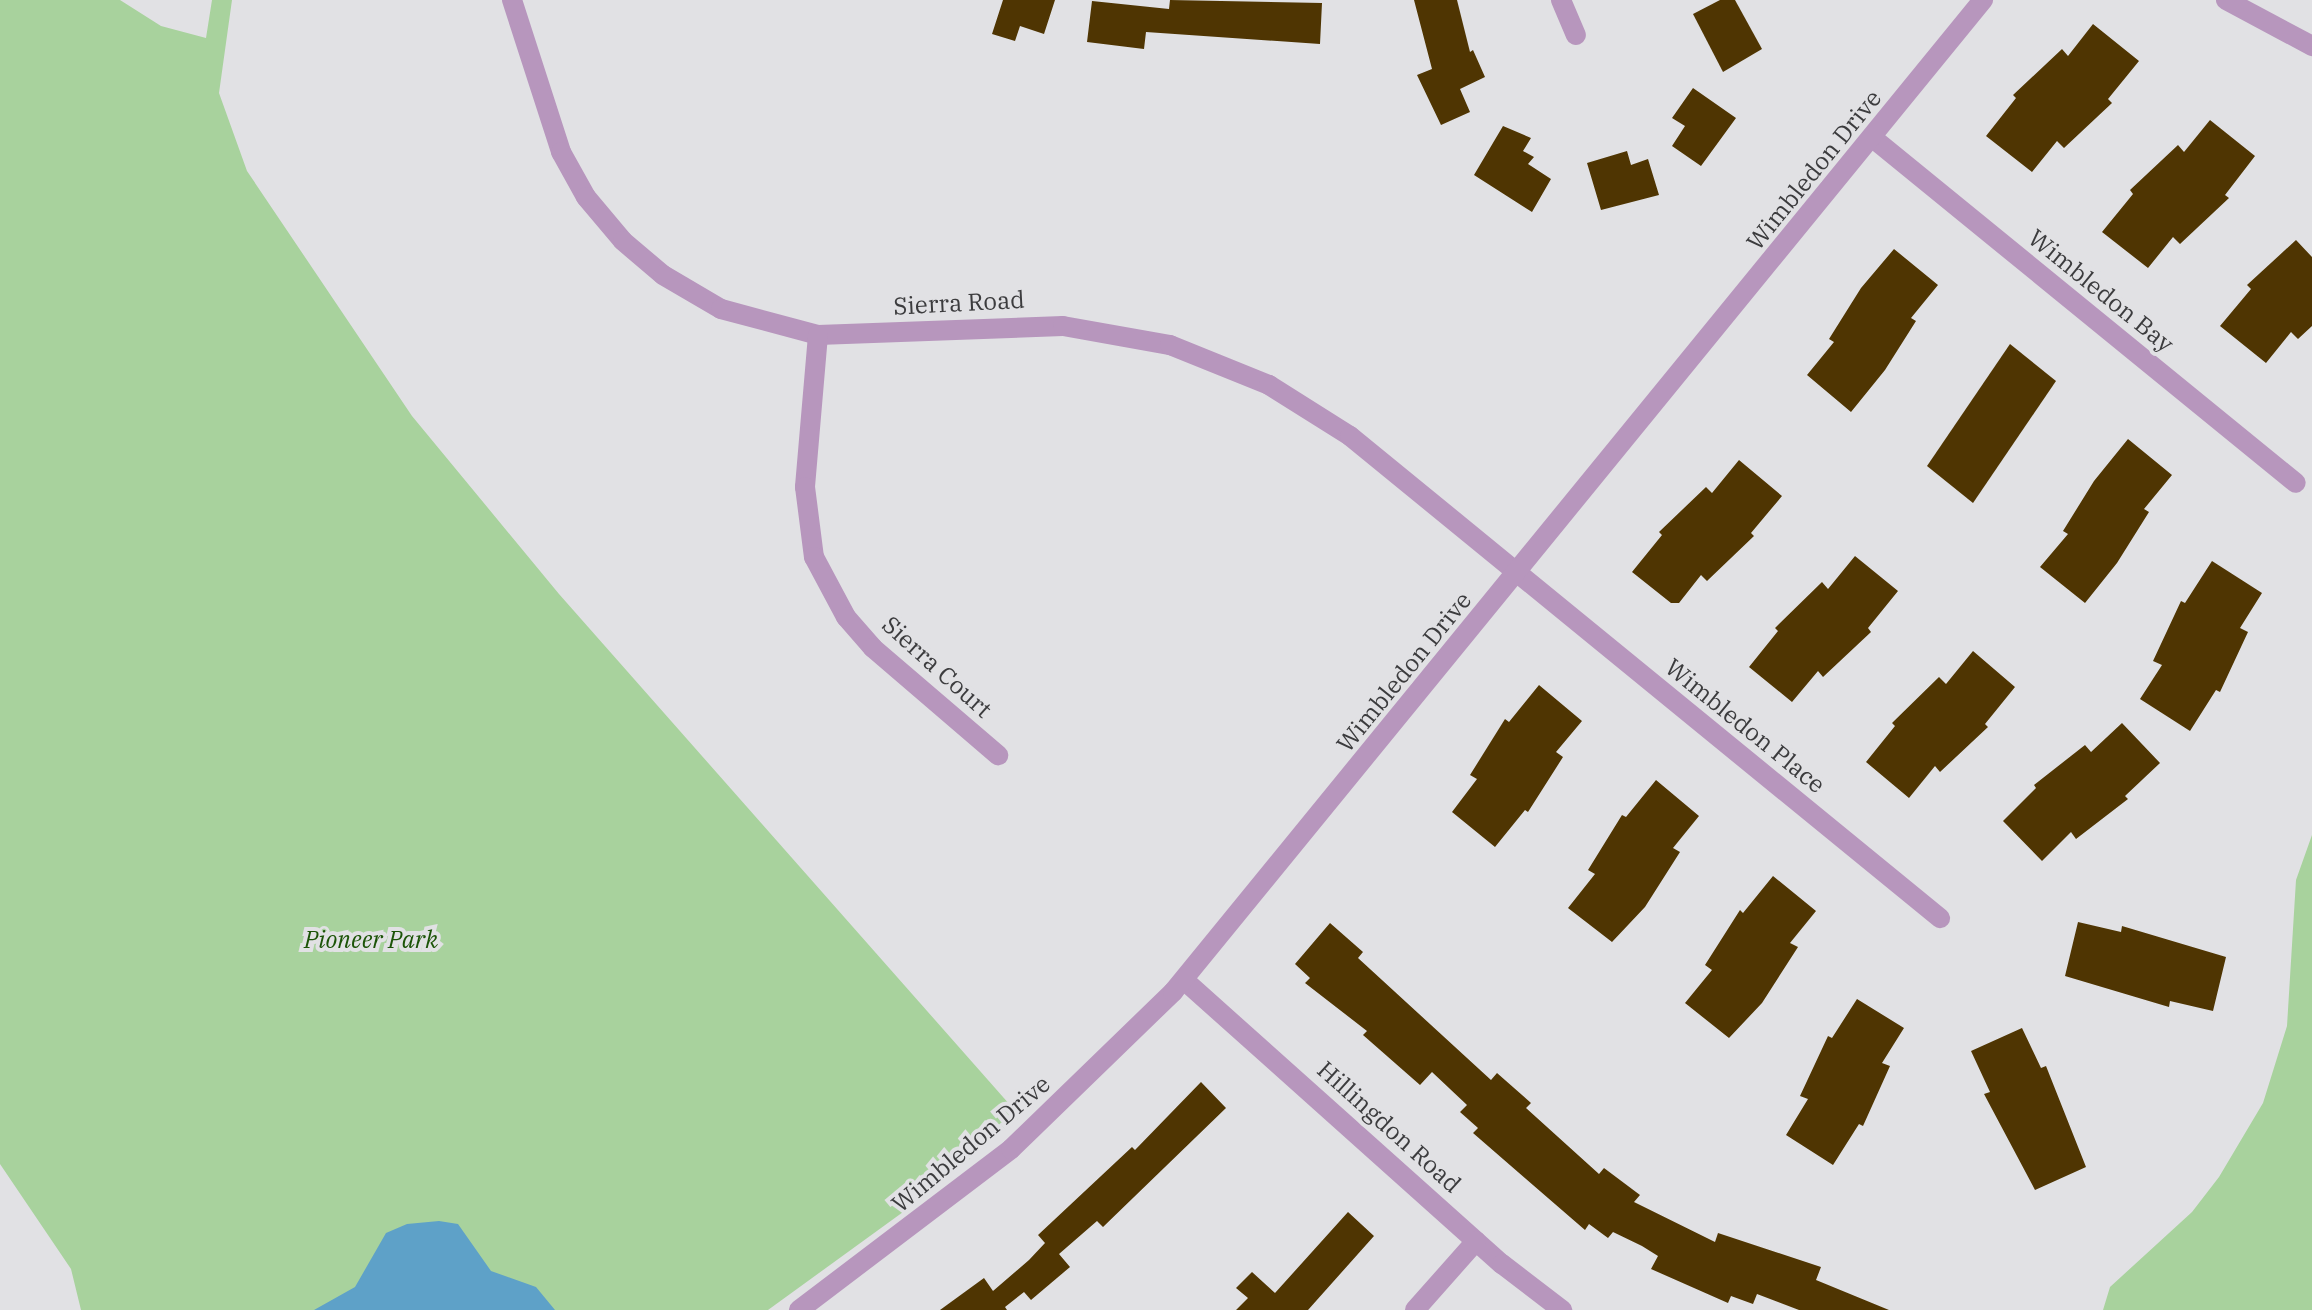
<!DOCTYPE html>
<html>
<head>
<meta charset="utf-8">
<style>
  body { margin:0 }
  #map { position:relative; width:2312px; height:1310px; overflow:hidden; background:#e1e1e4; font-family:"IBM Plex Serif",serif }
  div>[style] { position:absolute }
  .green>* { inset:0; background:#a8d29d }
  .water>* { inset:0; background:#5ea1c8 }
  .building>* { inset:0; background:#4f3502 }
  .street>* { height:20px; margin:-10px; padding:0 10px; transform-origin:10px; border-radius:10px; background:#b796bd }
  span { translate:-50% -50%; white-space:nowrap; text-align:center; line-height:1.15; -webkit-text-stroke:8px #e1e1e4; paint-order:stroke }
  .street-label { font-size:24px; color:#3c3c3e }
  .park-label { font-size:24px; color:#1c5408; font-style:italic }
</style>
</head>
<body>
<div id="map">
  <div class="green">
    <div style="clip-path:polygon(0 0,120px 0,161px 26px,206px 38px,212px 0,232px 0,219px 93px,247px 171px,412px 416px,559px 594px,1018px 1114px,1030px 1109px,921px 1199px,768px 1310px,81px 1310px,71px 1269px,0 1164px)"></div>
    <div style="clip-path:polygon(2312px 835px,2312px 1310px,2103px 1310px,2110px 1287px,2192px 1212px,2219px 1177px,2263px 1103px,2287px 1026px,2296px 880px)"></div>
  </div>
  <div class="water">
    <div style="clip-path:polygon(439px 1221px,458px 1224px,491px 1271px,536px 1287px,555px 1310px,314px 1310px,355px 1287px,386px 1233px,407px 1224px)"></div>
  </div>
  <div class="building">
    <div style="clip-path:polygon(1003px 0,1055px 0,1044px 34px,1020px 26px,1015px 41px,992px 34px)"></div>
    <div style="clip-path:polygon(1170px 0,1322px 3px,1320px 44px,1146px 32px,1144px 49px,1087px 42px,1092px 1px,1169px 9px)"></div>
    <div style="clip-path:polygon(1414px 0,1457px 0,1470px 52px,1473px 50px,1485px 77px,1460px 89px,1470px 112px,1441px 125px,1417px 75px,1432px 69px)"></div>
    <div style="clip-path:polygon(1720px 0,1735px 0,1762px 49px,1723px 72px,1693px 14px)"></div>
    <div style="clip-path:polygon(2093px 24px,2139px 61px,2108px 99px,2112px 103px,2064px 148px,2057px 141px,2032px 172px,1986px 136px,2016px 98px,2013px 95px,2062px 49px,2068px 56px)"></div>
    <div style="clip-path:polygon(1693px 88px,1736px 118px,1701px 166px,1672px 146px,1685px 126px,1672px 118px)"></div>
    <div style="clip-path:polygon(2210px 120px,2255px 156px,2225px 195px,2229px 198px,2180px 244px,2173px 237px,2148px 268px,2102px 232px,2133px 194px,2130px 190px,2178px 145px,2184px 152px)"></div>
    <div style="clip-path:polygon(1503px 126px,1531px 138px,1523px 151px,1534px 157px,1528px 164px,1551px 179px,1532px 212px,1474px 175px)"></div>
    <div style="clip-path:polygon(1627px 151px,1631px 165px,1648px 159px,1659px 195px,1601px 210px,1587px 163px)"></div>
    <div style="clip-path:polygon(2296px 240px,2312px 257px,2312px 326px,2298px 339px,2291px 332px,2266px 363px,2220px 326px,2251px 289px,2247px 285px)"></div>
    <div style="clip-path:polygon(1894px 249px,1938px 285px,1911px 318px,1916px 321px,1885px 370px,1851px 412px,1807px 375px,1834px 342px,1829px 339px,1861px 288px)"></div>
    <div style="clip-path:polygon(2010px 344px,2056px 381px,1973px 503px,1927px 466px)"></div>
    <div style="clip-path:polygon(2128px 439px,2172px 475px,2144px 509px,2149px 512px,2117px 563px,2085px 603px,2040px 567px,2068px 534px,2063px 531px,2094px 481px)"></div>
    <div style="clip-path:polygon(1739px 460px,1782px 496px,1751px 533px,1754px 536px,1707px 581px,1701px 575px,1679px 603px,1671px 603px,1632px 572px,1662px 535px,1659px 532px,1706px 487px,1712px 493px)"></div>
    <div style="clip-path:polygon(1855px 556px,1898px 591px,1868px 628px,1871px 632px,1823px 677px,1818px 671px,1792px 702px,1749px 667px,1778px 631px,1775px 628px,1822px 582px,1828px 589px)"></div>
    <div style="clip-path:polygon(2212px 561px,2262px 593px,2240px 628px,2248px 632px,2220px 692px,2216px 690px,2190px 731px,2140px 699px,2162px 665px,2153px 661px,2181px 601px,2185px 603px)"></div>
    <div style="clip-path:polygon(1973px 651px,2015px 687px,1985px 724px,1988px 727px,1940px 772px,1935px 766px,1909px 798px,1866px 762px,1895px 726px,1892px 723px,1939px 677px,1946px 684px)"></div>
    <div style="clip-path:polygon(1539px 685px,1582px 721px,1556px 752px,1563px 757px,1528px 812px,1525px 810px,1495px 847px,1452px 812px,1477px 779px,1470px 775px,1505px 719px,1509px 722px)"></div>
    <div style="clip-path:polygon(2122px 723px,2160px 763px,2125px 796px,2128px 799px,2076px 839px,2071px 832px,2042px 861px,2003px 821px,2036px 788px,2034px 785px,2085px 745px,2091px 752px)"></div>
    <div style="clip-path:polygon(1656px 780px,1699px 816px,1673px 848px,1680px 852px,1645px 907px,1612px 942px,1568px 908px,1595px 874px,1588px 870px,1622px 815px,1626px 817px)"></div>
    <div style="clip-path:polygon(1773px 876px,1816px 911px,1790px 943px,1798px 947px,1762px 1003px,1729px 1038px,1685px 1003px,1712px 970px,1705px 965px,1740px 910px,1743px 913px)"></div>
    <div style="clip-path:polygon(2078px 922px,2121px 932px,2122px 926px,2226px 957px,2213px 1011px,2170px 1001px,2169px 1007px,2065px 976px)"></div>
    <div style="clip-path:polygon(1330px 923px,1363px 952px,1358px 958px,1491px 1080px,1497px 1073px,1531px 1103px,1526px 1108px,1599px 1174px,1604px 1168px,1640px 1195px,1634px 1202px,1715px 1242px,1718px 1233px,1821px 1267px,1816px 1280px,1889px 1310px,1799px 1310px,1757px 1294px,1753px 1304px,1731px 1296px,1728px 1303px,1651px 1269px,1658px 1256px,1642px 1246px,1613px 1232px,1608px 1238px,1589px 1224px,1585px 1230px,1473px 1133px,1478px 1128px,1460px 1112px,1467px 1105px,1432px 1072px,1420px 1085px,1363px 1035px,1367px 1031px,1305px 983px,1310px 978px,1295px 964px)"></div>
    <div style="clip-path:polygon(1857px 999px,1904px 1028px,1882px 1063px,1890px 1066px,1863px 1126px,1859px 1124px,1833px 1165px,1786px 1135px,1808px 1099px,1800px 1096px,1828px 1036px,1832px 1038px)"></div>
    <div style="clip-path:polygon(2022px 1028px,2041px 1068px,2046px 1066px,2086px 1167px,2035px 1190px,1984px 1094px,1990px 1092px,1971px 1051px)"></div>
    <div style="clip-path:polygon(1201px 1082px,1226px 1108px,1103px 1227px,1097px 1221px,1059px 1254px,1070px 1267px,1031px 1300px,1024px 1292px,1005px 1307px,1007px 1310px,940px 1310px,984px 1278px,993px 1291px,1029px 1260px,1045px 1243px,1038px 1235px,1132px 1147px,1135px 1150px)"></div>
    <div style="clip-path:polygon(1348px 1212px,1374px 1236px,1308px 1310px,1236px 1310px,1248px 1298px,1236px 1288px,1252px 1272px,1275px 1293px)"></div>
  </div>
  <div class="street">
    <div style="left:512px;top:0;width:160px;rotate:72.1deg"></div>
    <div style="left:561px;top:152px;width:51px;rotate:60.9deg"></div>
    <div style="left:586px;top:197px;width:57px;rotate:49.9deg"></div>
    <div style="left:623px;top:241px;width:52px;rotate:40.4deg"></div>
    <div style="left:663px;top:275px;width:67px;rotate:30.4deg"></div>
    <div style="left:721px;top:309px;width:100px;rotate:15deg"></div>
    <div style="left:818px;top:335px;width:245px;rotate:-2.1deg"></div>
    <div style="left:1063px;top:326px;width:109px;rotate:10.1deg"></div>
    <div style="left:1170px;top:345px;width:107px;rotate:22deg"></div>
    <div style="left:1269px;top:385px;width:96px;rotate:32.2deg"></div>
    <div style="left:1350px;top:436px;width:762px;rotate:39.25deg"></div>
    <div style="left:1561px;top:0;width:38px;rotate:67deg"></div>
    <div style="left:2226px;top:0;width:98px;rotate:28.1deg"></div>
    <div style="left:1874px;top:139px;width:544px;rotate:39.19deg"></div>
    <div style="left:818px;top:335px;width:153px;rotate:94.9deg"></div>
    <div style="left:805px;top:487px;width:71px;rotate:82.7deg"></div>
    <div style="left:814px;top:557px;width:68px;rotate:61.9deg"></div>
    <div style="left:846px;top:617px;width:41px;rotate:48.9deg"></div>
    <div style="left:873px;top:648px;width:165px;rotate:40.6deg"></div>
    <div style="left:1184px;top:980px;width:426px;rotate:41.8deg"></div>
    <div style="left:1502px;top:1264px;width:76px;rotate:37.5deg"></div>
    <div style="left:799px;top:1310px;width:266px;rotate:-37.2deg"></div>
    <div style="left:1011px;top:1149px;width:226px;rotate:-44.1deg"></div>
    <div style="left:1173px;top:992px;width:1281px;rotate:-50.77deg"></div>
    <div style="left:1415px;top:1310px;width:92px;rotate:-48.5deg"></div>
  </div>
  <div class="street-label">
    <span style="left:1814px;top:170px;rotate:-51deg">Wimbledon Drive</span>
    <span style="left:2101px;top:291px;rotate:39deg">Wimbledon Bay</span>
    <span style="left:959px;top:303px;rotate:-3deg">Sierra Road</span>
    <span style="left:937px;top:667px;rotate:42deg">Sierra Court</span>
    <span style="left:1404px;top:672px;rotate:-51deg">Wimbledon Drive</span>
    <span style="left:1745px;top:726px;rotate:39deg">Wimbledon Place</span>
    <span style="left:1389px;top:1127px;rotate:42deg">Hillingdon Road</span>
    <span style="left:971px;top:1144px;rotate:-40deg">Wimbledon Drive</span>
  </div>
  <div class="park-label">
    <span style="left:371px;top:940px">Pioneer Park</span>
  </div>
</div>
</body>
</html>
